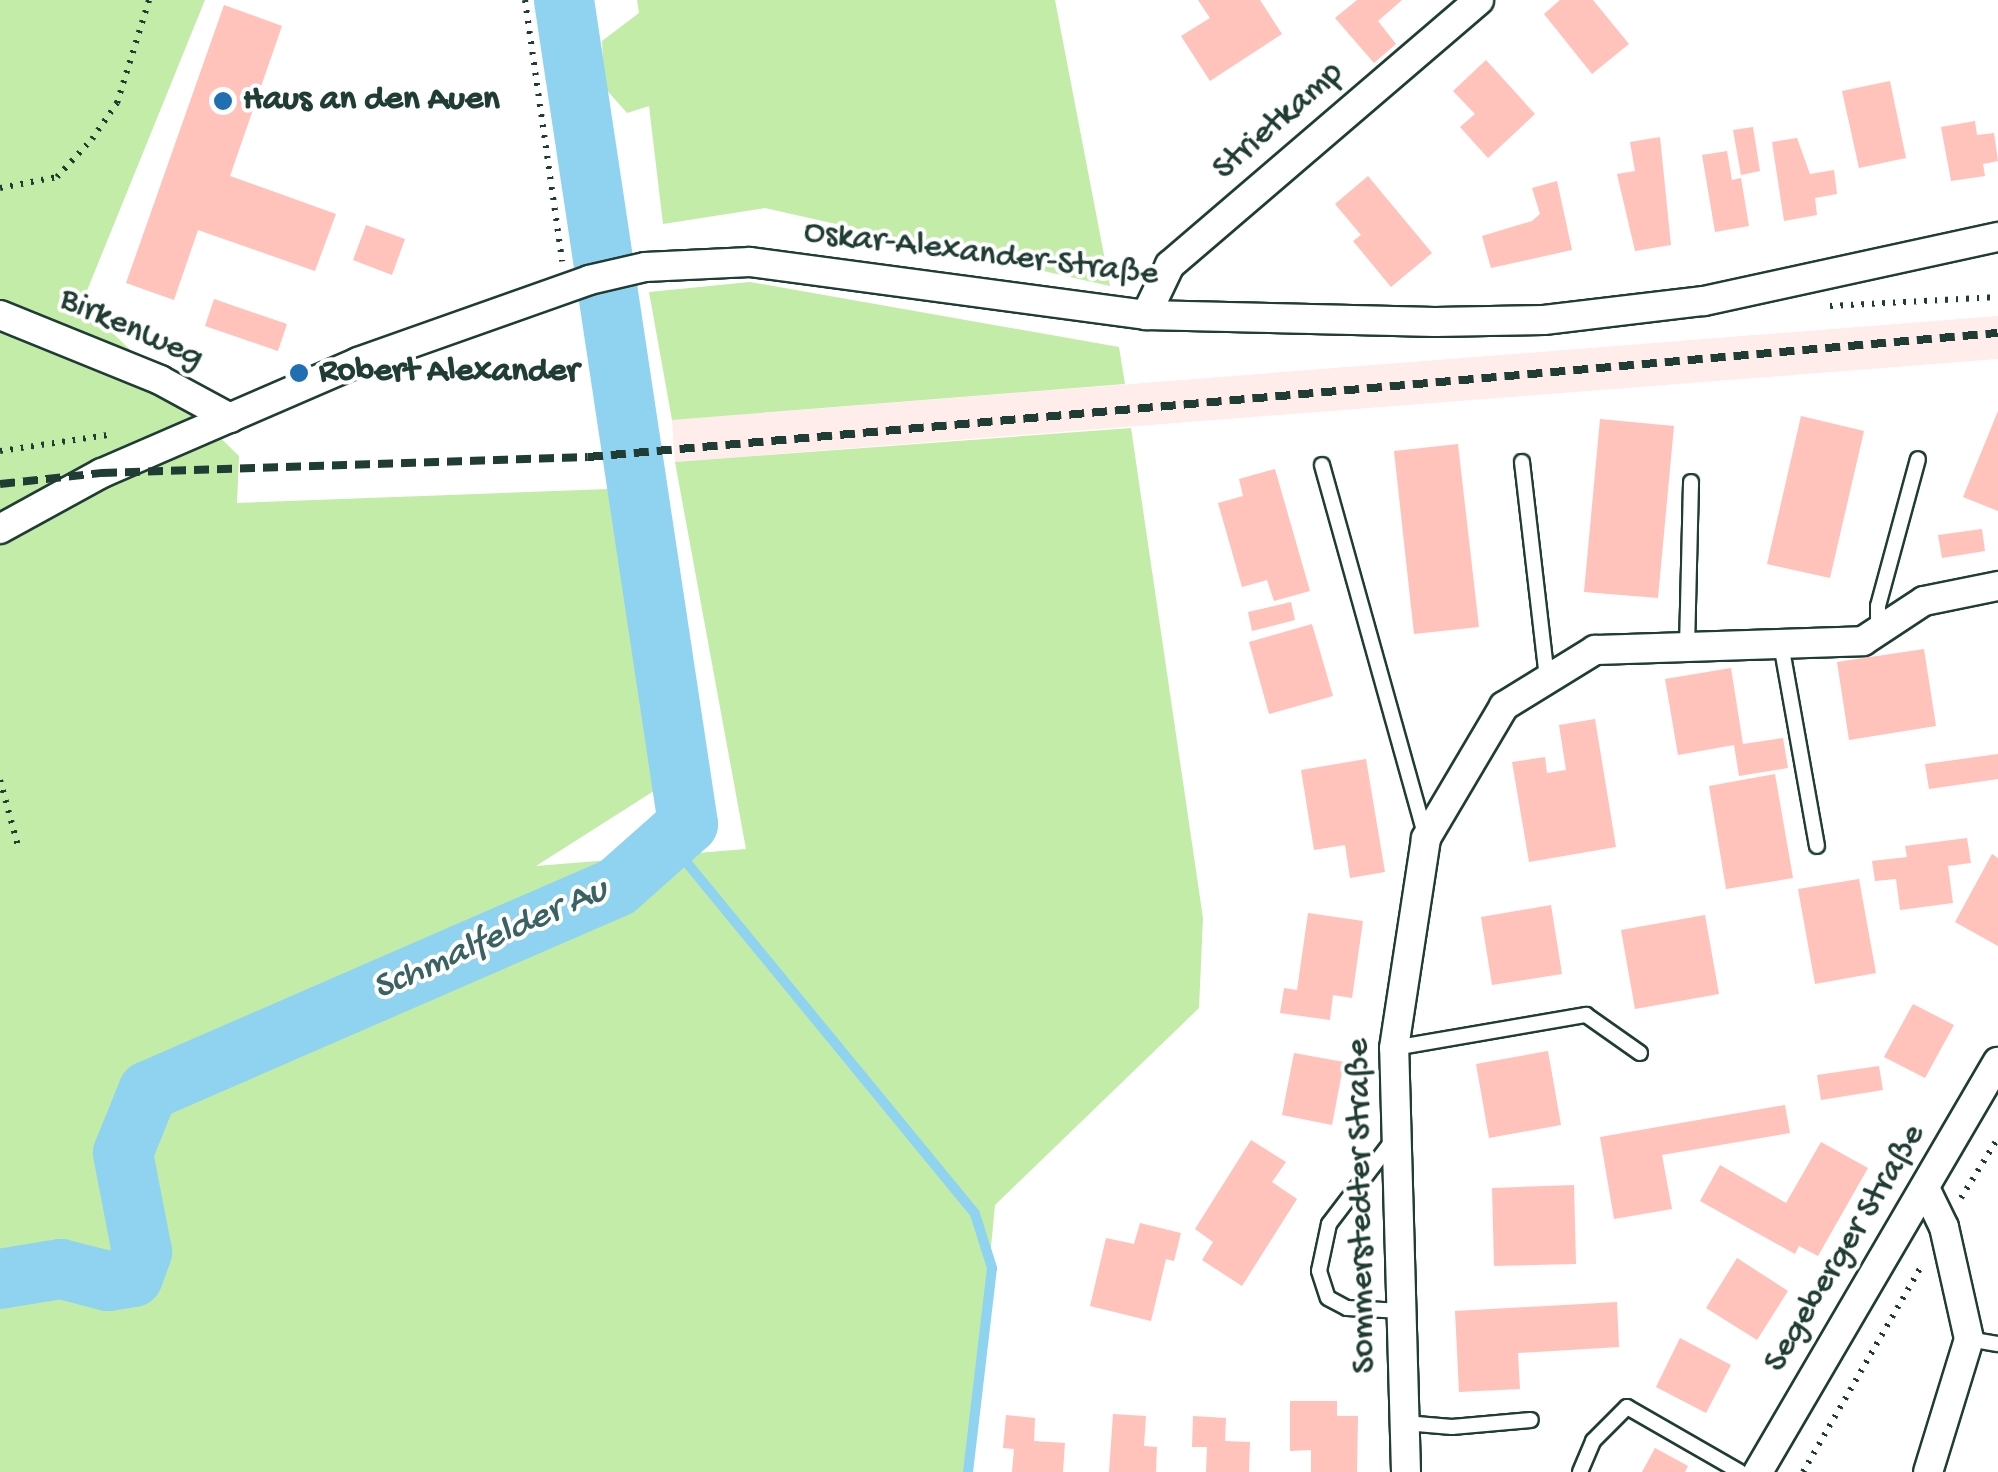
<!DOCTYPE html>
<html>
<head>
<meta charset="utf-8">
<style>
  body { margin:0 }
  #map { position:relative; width:1998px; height:1472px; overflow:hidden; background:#fff; font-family:"Gochi Hand",sans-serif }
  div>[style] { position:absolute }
  .built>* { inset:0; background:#ffedeb }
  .green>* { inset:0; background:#c3eca8 }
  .stream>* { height:10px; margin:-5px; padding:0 5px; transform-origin:5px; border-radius:5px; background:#8fd3f1 }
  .river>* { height:60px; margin:-30px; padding:0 30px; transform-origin:30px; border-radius:30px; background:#8fd3f1 }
  .building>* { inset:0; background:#ffc3bc }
  .path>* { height:6px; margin-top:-3px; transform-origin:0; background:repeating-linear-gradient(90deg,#1f3d34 0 2.5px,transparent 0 10.5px) }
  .roads { filter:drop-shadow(2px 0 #1f3d34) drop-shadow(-2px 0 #1f3d34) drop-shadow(0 2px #1f3d34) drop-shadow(0 -2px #1f3d34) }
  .service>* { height:14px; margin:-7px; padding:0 7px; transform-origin:7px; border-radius:7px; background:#fff }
  .minor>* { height:28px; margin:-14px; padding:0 14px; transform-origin:14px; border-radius:14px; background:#fff }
  .rail>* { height:8px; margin-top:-4px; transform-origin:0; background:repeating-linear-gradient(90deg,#1f3d34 0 15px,transparent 0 23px) }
  .dots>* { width:28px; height:28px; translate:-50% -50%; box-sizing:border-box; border:5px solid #fff; border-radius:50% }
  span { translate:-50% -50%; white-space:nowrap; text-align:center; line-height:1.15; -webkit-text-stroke:8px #fff; paint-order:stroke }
  .poi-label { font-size:35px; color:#1f3d34; font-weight:700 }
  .left { translate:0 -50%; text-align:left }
  .street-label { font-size:35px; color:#1f3d34 }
  .water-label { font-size:38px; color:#3b6263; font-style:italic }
</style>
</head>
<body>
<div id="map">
  <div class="built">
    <div style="clip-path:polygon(1998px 316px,1998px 359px,675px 462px,672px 420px)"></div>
  </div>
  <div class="green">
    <div style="clip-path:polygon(0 0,205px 0,82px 303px,239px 456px,237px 503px,608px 489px,657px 789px,536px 866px,746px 849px,675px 462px,1131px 428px,1203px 918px,1199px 1008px,995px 1205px,970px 1472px,0 1472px)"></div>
    <div style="clip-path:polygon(637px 0,1055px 0,1110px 286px,765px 208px,663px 224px,649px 106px,627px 113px,604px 87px,602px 41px,639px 13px)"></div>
    <div style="clip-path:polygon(750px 282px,1119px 347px,1125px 384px,672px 420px,649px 292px)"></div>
  </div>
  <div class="stream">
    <div style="left:669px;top:841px;width:482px;rotate:50.6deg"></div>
    <div style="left:975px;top:1214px;width:57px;rotate:72.5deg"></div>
    <div style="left:992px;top:1268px;width:205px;rotate:96.7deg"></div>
  </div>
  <div class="river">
    <div style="left:0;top:1279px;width:62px;rotate:-9.3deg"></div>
    <div style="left:61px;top:1269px;width:49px;rotate:14.3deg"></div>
    <div style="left:108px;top:1281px;width:25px;rotate:-9deg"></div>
    <div style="left:133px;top:1277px;width:27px;rotate:-70deg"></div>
    <div style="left:142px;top:1252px;width:101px;rotate:-100.9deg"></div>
    <div style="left:123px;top:1153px;width:67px;rotate:-68deg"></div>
    <div style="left:148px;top:1091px;width:511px;rotate:-23.51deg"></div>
    <div style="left:617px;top:887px;width:95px;rotate:-41.6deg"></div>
    <div style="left:688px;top:824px;width:833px;rotate:-98.56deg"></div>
  </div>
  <div class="building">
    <div style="clip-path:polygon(1198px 0,1260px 0,1282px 34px,1210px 81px,1181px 36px,1210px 18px)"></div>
    <div style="clip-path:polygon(1357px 0,1402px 0,1378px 21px,1396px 44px,1374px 63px,1335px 18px)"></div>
    <div style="clip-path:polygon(1560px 0,1593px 0,1629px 44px,1592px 74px,1544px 14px)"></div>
    <div style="clip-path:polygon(224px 5px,282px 26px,230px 176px,336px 214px,315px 271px,198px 230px,174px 300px,126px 283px)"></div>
    <div style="clip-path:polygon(1486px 60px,1535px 114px,1488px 158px,1460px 127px,1475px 114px,1453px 91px)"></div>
    <div style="clip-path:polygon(1890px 81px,1906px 158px,1859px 168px,1842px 91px)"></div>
    <div style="clip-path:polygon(1975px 121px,1977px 135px,1994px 133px,1998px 161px,1983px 164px,1985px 176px,1951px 181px,1941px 127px)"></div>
    <div style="clip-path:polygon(1753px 127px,1760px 171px,1741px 175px,1733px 130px)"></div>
    <div style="clip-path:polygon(1660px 137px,1671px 245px,1635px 251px,1617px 174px,1635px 171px,1630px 142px)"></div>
    <div style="clip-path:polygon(1797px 138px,1810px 174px,1834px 170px,1837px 194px,1815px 198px,1817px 215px,1784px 221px,1772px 142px)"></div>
    <div style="clip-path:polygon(1727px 151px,1732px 180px,1741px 178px,1749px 226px,1715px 232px,1702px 155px)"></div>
    <div style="clip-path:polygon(1368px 176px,1432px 253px,1391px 287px,1353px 241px,1361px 235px,1335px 204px)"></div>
    <div style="clip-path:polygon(1557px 181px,1572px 250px,1491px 268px,1482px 236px,1532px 221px,1540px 214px,1532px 188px)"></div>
    <div style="clip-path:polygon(366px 225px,405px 239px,392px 275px,353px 260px)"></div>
    <div style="clip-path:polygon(214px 299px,287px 324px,278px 351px,205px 326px)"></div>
    <div style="clip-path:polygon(1998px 411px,1998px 511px,1963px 497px)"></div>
    <div style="clip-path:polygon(1801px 416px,1864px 431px,1830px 578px,1767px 564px)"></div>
    <div style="clip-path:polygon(1600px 419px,1674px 426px,1658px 598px,1584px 592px)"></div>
    <div style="clip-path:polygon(1458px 444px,1479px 627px,1414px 634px,1394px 451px)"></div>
    <div style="clip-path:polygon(1275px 469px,1310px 591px,1274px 601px,1267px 580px,1242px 587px,1218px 503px,1243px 496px,1239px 479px)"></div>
    <div style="clip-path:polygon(1982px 529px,1985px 551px,1942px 558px,1938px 535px)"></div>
    <div style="clip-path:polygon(1291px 602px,1295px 620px,1252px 631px,1248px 612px)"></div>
    <div style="clip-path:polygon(1312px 624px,1333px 696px,1269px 714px,1249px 642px)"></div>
    <div style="clip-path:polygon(1924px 649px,1936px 726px,1849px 740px,1837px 662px)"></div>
    <div style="clip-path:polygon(1731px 668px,1743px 744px,1783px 738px,1788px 768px,1739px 776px,1734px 745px,1678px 755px,1665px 679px)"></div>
    <div style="clip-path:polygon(1595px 719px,1616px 847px,1529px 862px,1512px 762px,1545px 757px,1547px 773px,1566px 770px,1559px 725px)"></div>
    <div style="clip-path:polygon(1998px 754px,1998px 779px,1929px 789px,1925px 764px)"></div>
    <div style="clip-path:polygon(1366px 759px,1385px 872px,1350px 878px,1345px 845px,1314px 850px,1301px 770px)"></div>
    <div style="clip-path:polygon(1775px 774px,1793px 878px,1726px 889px,1709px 786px)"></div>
    <div style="clip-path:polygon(1967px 838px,1971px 863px,1948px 866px,1953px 903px,1900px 910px,1896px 879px,1875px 881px,1872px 861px,1907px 857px,1905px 846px)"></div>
    <div style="clip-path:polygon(1992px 854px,1998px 858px,1998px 946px,1955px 922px)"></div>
    <div style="clip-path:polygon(1859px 879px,1876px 973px,1815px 984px,1798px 889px)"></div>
    <div style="clip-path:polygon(1551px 905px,1562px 974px,1492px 985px,1481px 917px)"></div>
    <div style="clip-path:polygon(1308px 913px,1363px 921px,1352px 998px,1333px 995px,1330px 1020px,1280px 1013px,1284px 988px,1297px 990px)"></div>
    <div style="clip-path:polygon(1705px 915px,1719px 994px,1635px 1009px,1621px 930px)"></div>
    <div style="clip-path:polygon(1913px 1004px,1954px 1025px,1925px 1078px,1884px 1057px)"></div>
    <div style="clip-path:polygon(1548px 1051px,1561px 1125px,1489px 1138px,1476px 1064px)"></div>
    <div style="clip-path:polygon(1294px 1053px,1344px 1062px,1332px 1125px,1282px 1115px)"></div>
    <div style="clip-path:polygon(1879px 1066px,1883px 1090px,1821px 1100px,1817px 1075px)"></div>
    <div style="clip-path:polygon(1785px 1105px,1790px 1133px,1662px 1155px,1672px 1209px,1614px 1219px,1600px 1137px)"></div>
    <div style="clip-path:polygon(1251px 1140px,1286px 1162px,1272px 1182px,1297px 1199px,1242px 1286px,1202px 1260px,1213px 1242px,1195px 1229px)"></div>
    <div style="clip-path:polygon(1821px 1142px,1868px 1168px,1818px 1256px,1799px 1246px,1795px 1254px,1700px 1201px,1720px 1165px,1786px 1203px)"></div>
    <div style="clip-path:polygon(1574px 1185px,1576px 1264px,1494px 1266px,1492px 1188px)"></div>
    <div style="clip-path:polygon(1140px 1223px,1181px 1233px,1174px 1261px,1166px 1259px,1151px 1321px,1090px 1306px,1106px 1238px,1134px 1244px)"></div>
    <div style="clip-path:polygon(1737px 1258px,1788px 1291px,1757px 1340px,1706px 1308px)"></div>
    <div style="clip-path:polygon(1617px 1302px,1619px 1347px,1518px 1353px,1520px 1389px,1459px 1392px,1455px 1311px)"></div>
    <div style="clip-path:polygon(1680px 1338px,1731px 1365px,1706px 1413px,1656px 1387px)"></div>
    <div style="clip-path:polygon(1290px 1401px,1337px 1401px,1337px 1416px,1358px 1416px,1357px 1472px,1311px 1472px,1311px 1450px,1290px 1451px)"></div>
    <div style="clip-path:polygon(1113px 1414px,1146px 1416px,1144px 1446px,1157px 1447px,1156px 1472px,1109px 1472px)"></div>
    <div style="clip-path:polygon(1006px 1415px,1035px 1418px,1034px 1441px,1065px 1443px,1063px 1472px,1012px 1472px,1014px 1449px,1003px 1448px)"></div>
    <div style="clip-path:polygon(1193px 1416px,1226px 1418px,1225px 1441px,1250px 1442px,1249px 1472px,1206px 1472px,1207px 1447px,1192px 1447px)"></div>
    <div style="clip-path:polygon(1655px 1448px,1688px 1466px,1685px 1472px,1642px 1472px)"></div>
  </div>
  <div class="path">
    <div style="left:525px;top:0;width:264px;rotate:81.9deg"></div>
    <div style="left:0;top:188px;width:58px;rotate:-10.9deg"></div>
    <div style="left:57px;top:177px;width:52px;rotate:-47.4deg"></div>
    <div style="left:92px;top:139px;width:44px;rotate:-55.2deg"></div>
    <div style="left:117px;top:103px;width:108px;rotate:-72.7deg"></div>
    <div style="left:1830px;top:306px;width:168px;rotate:-3.1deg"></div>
    <div style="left:0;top:451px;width:109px;rotate:-8.4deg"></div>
    <div style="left:0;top:780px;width:68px;rotate:74.7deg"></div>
    <div style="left:1961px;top:1198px;width:70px;rotate:-58.3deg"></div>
    <div style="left:1803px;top:1472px;width:239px;rotate:-60.1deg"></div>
  </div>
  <div class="roads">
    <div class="service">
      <div style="left:1522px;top:462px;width:218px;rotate:83.4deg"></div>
      <div style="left:1322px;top:465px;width:386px;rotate:74.4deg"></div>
      <div style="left:1878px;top:630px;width:24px;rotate:-90deg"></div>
      <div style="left:1878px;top:606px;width:152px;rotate:-74.8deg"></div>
      <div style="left:1781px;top:644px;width:205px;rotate:79.9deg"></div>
      <div style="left:1687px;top:647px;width:165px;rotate:-88.6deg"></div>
      <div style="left:1394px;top:1048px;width:195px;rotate:-9.8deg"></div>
      <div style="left:1586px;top:1015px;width:66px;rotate:35.1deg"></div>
      <div style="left:1393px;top:1140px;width:106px;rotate:127.3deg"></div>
      <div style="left:1329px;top:1224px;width:48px;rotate:102deg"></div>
      <div style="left:1319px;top:1271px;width:28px;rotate:72deg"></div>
      <div style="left:1328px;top:1298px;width:21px;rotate:28deg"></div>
      <div style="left:1347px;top:1308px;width:55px;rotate:3.1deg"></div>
      <div style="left:1969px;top:1339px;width:29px;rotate:10deg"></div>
      <div style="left:1405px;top:1423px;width:47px;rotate:4.9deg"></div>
      <div style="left:1452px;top:1427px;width:79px;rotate:-5.1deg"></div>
      <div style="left:1580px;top:1472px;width:34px;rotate:-67deg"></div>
      <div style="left:1593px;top:1441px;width:48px;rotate:-45deg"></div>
      <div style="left:1627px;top:1407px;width:130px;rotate:29.9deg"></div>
    </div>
    <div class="minor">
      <div style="left:0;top:315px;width:173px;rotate:22.1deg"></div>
      <div style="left:160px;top:380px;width:80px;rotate:28.5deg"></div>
      <div style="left:1146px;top:315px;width:55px;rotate:-64.4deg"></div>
      <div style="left:1170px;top:265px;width:407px;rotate:-40.6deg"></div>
      <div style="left:0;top:529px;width:116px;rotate:-28.8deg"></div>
      <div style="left:102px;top:473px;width:279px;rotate:-23.4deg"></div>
      <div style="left:358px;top:362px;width:245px;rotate:-19.5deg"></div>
      <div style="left:589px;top:280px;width:57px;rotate:-13.1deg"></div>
      <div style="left:645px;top:267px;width:105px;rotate:-2.7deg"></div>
      <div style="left:750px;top:262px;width:400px;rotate:7.6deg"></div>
      <div style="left:1146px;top:315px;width:289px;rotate:1.4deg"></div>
      <div style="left:1435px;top:322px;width:109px;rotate:-1.1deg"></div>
      <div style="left:1544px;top:320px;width:161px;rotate:-6.8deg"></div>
      <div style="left:1704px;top:301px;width:301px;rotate:-12.3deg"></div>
      <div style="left:1926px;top:1190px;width:41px;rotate:64.1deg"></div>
      <div style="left:1944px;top:1227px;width:115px;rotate:77.4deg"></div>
      <div style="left:1969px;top:1339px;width:139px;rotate:107.1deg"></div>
      <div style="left:1406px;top:1472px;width:424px;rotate:-91.6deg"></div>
      <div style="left:1394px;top:1048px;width:212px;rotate:-81.3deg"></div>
      <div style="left:1426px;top:838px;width:153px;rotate:-59.4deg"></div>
      <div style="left:1504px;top:706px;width:107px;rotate:-31.6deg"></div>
      <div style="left:1595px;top:650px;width:268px;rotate:-1.9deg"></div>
      <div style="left:1863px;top:641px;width:73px;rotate:-33.3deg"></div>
      <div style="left:1924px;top:601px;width:76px;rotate:-11.5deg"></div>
      <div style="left:1758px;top:1472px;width:475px;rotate:-59.7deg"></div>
    </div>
  </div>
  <div class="rail">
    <div style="left:0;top:484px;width:103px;rotate:-6.2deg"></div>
    <div style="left:102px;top:473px;width:486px;rotate:-1.9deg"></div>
    <div style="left:588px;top:457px;width:1415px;rotate:-5.03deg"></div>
  </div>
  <div class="dots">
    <div style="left:223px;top:101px;background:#1f6fb2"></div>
    <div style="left:299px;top:373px;background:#1f6fb2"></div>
  </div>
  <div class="poi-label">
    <span class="left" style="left:243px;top:101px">Haus an den Auen</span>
    <span class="left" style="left:319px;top:373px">Robert Alexander</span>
  </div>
  <div class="street-label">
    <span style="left:1279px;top:122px;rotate:-41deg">Strietkamp</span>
    <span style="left:981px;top:255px;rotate:7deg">Oskar-Alexander-Straße</span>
    <span style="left:131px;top:330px;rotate:24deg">Birkenweg</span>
    <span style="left:1363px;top:1206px;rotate:-91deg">Sommerstedter Straße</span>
    <span style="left:1846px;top:1249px;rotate:-59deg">Segeberger Straße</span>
  </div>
  <div class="water-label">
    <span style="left:491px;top:941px;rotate:-24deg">Schmalfelder Au</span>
  </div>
</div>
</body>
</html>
